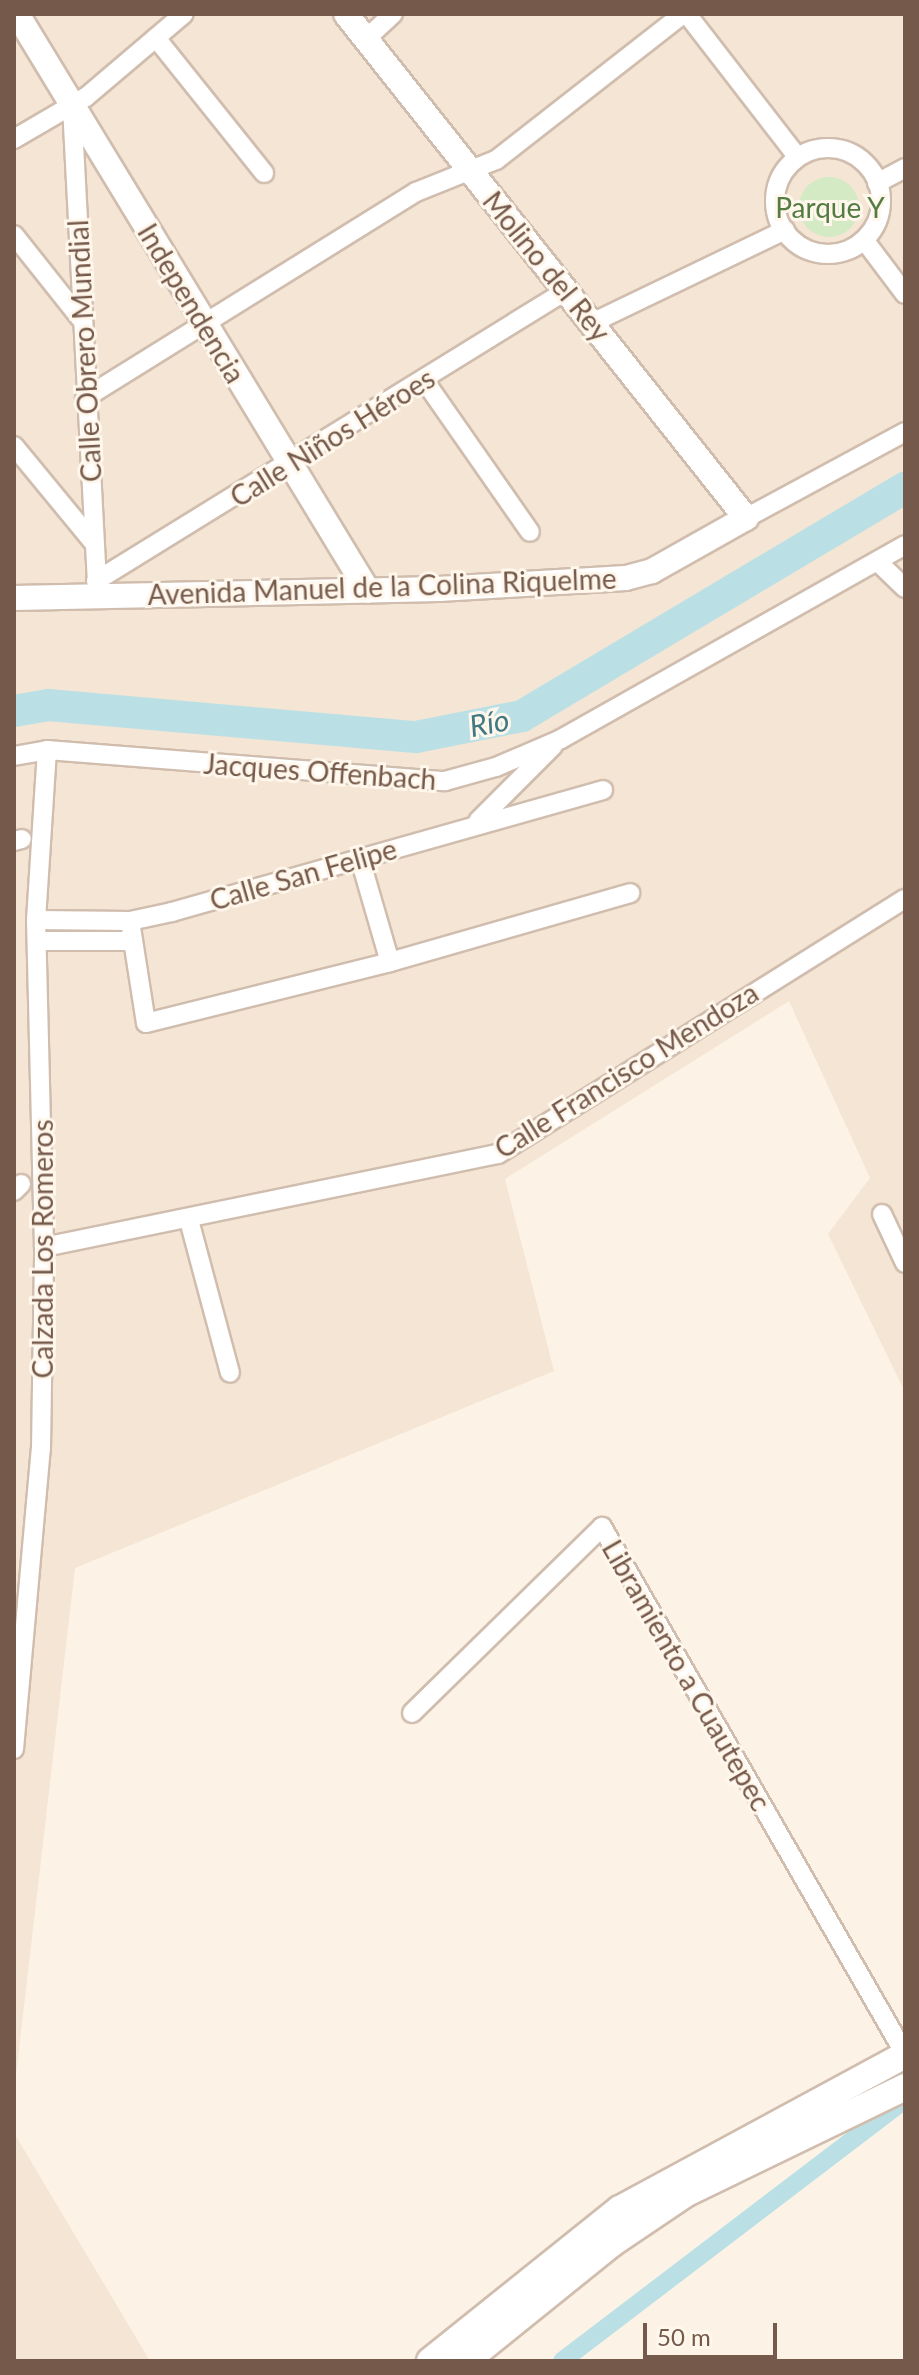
<!DOCTYPE html>
<html>
<head>
<meta charset="utf-8">
<style>
  body { margin:0 }
  #map { position:relative; width:919px; height:2375px; overflow:hidden; background:#fcf3e6; font-family:Lato,sans-serif }
  div>[style] { position:absolute }
  .residential>* { inset:0; background:#f4e5d4 }
  .green>* { inset:0; background:#d4eac4 }
  .round { border-radius:50% }
  .canal>* { height:18px; margin:-9px; padding:0 9px; transform-origin:9px; border-radius:9px; background:#bae0e6 }
  .river>* { height:32px; margin:-16px; padding:0 16px; transform-origin:16px; border-radius:16px; background:#bae0e6 }
  .roads { filter:drop-shadow(2px 0 #d0bdae) drop-shadow(-2px 0 #d0bdae) drop-shadow(0 2px #d0bdae) drop-shadow(0 -2px #d0bdae) }
  .minor>* { height:18px; margin:-9px; padding:0 9px; transform-origin:9px; border-radius:9px; background:#fff }
  .minor>.ring { margin:-9px; padding:0; box-sizing:content-box; background:none; border:18px solid #fff; border-radius:50% }
  .tertiary>* { height:24px; margin:-12px; padding:0 12px; transform-origin:12px; border-radius:12px; background:#fff }
  .secondary>* { height:26px; margin:-13px; padding:0 13px; transform-origin:13px; border-radius:13px; background:#fff }
  span { translate:-50% -50%; white-space:nowrap; text-align:center; line-height:1.15; -webkit-text-stroke:6px #fff7ec; paint-order:stroke }
  .park-label { font-size:28px; color:#547b42 }
  .street-label { font-size:28px; color:#75594a }
  .water-label { font-size:30px; color:#417882; font-style:italic }
  .frame { position:absolute; inset:0; border:16px solid #75594a; pointer-events:none }
  .scale { position:absolute; left:643px; top:2323px; width:134px; height:36px; box-sizing:border-box; border:4px solid #75594a; border-top:0; padding-left:10px; font-size:24px; line-height:28px; white-space:nowrap; color:#75594a; -webkit-text-stroke:6px #fff7ec; paint-order:stroke }
</style>
</head>
<body>
<div id="map">
  <div class="residential">
    <div style="clip-path:polygon(14px 14px,905px 14px,905px 1392px,828px 1234px,870px 1178px,789px 1001px,505px 1179px,554px 1371px,75px 1568px,14px 2092px)"></div>
    <div style="clip-path:polygon(14px 2133px,150px 2361px,14px 2361px)"></div>
  </div>
  <div class="green">
    <div class="round" style="left:799px;top:177px;width:60px;height:60px"></div>
  </div>
  <div class="canal">
    <div style="left:562px;top:2361px;width:431px;rotate:-37.3deg"></div>
  </div>
  <div class="river">
    <div style="left:14px;top:711px;width:35px;rotate:-10deg"></div>
    <div style="left:48px;top:705px;width:369px;rotate:5deg"></div>
    <div style="left:416px;top:737px;width:108px;rotate:-11.2deg"></div>
    <div style="left:522px;top:716px;width:446px;rotate:-30.8deg"></div>
  </div>
  <div class="roads">
    <div class="minor">
      <div style="left:687px;top:14px;width:178px;rotate:52.3deg"></div>
      <div style="left:156px;top:38px;width:173px;rotate:51.3deg"></div>
      <div style="left:366px;top:39px;width:37px;rotate:-43deg"></div>
      <div style="left:72px;top:106px;width:485px;rotate:87deg"></div>
      <div style="left:14px;top:139px;width:83px;rotate:-30.3deg"></div>
      <div style="left:86px;top:97px;width:128px;rotate:-40.3deg"></div>
      <div class="ring" style="left:775px;top:148px;width:88px;height:88px"></div>
      <div style="left:877px;top:183px;width:32px;rotate:-28deg"></div>
      <div style="left:14px;top:235px;width:106px;rotate:51.5deg"></div>
      <div style="left:865px;top:241px;width:66px;rotate:53deg"></div>
      <div style="left:594px;top:322px;width:212px;rotate:-25.7deg"></div>
      <div style="left:424px;top:380px;width:185px;rotate:55.1deg"></div>
      <div style="left:85px;top:398px;width:390px;rotate:-31.9deg"></div>
      <div style="left:416px;top:192px;width:86px;rotate:-21.8deg"></div>
      <div style="left:496px;top:160px;width:237px;rotate:-38deg"></div>
      <div style="left:14px;top:446px;width:126px;rotate:50.5deg"></div>
      <div style="left:746px;top:518px;width:181px;rotate:-28.4deg"></div>
      <div style="left:879px;top:563px;width:36px;rotate:44deg"></div>
      <div style="left:96px;top:581px;width:554px;rotate:-31.71deg"></div>
      <div style="left:14px;top:756px;width:34px;rotate:-10deg"></div>
      <div style="left:47px;top:750px;width:399px;rotate:4.5deg"></div>
      <div style="left:445px;top:781px;width:53px;rotate:-15.4deg"></div>
      <div style="left:496px;top:767px;width:71px;rotate:-23.3deg"></div>
      <div style="left:561px;top:739px;width:395px;rotate:-29.4deg"></div>
      <div style="left:478px;top:821px;width:106px;rotate:-45deg"></div>
      <div style="left:14px;top:841px;width:8px;rotate:-14deg"></div>
      <div style="left:360px;top:859px;width:107px;rotate:73.8deg"></div>
      <div style="left:36px;top:920px;width:94px;rotate:0.6deg"></div>
      <div style="left:130px;top:921px;width:43px;rotate:-12.1deg"></div>
      <div style="left:172px;top:912px;width:448px;rotate:-15.8deg"></div>
      <div style="left:130px;top:921px;width:103px;rotate:81.1deg"></div>
      <div style="left:146px;top:1023px;width:252px;rotate:-14deg"></div>
      <div style="left:390px;top:962px;width:250px;rotate:-16deg"></div>
      <div style="left:37px;top:941px;width:96px"></div>
      <div style="left:14px;top:1191px;width:10px;rotate:-45deg"></div>
      <div style="left:882px;top:1214px;width:54px;rotate:64.9deg"></div>
      <div style="left:189px;top:1220px;width:158px;rotate:75deg"></div>
      <div style="left:44px;top:1247px;width:463px;rotate:-11.6deg"></div>
      <div style="left:498px;top:1154px;width:480px;rotate:-32.1deg"></div>
      <div style="left:412px;top:1713px;width:266px;rotate:-44.4deg"></div>
      <div style="left:602px;top:1527px;width:608px;rotate:60.1deg"></div>
      <div style="left:14px;top:1749px;width:301px;rotate:-84.9deg"></div>
      <div style="left:41px;top:1449px;width:202px;rotate:-89.1deg"></div>
      <div style="left:44px;top:1247px;width:327px;rotate:-91.4deg"></div>
      <div style="left:36px;top:920px;width:170px;rotate:-86.3deg"></div>
    </div>
    <div class="tertiary">
      <div style="left:17px;top:14px;width:675px;rotate:58.69deg"></div>
      <div style="left:14px;top:598px;width:425px;rotate:-1.2deg"></div>
      <div style="left:439px;top:589px;width:187px;rotate:-3.4deg"></div>
      <div style="left:626px;top:578px;width:27px;rotate:-15deg"></div>
      <div style="left:652px;top:571px;width:108px;rotate:-29.4deg"></div>
      <div style="left:746px;top:518px;width:643px;rotate:-128.44deg"></div>
    </div>
    <div class="secondary">
      <div style="left:430px;top:2361px;width:243px;rotate:-38.7deg"></div>
      <div style="left:620px;top:2209px;width:324px;rotate:-28.4deg"></div>
      <div style="left:466px;top:2361px;width:186px;rotate:-38.9deg"></div>
      <div style="left:611px;top:2244px;width:89px;rotate:-34deg"></div>
      <div style="left:685px;top:2194px;width:245px;rotate:-25.9deg"></div>
    </div>
  </div>
  <div class="park-label">
    <span style="left:830px;top:207px">Parque Y</span>
  </div>
  <div class="street-label">
    <span style="left:547px;top:266px;rotate:51deg">Molino del Rey</span>
    <span style="left:192px;top:303px;rotate:59deg">Independencia</span>
    <span style="left:84px;top:351px;rotate:-93deg">Calle Obrero Mundial</span>
    <span style="left:332px;top:437px;rotate:-32deg">Calle Niños Héroes</span>
    <span style="left:382px;top:586px;rotate:-2deg">Avenida Manuel de la Colina Riquelme</span>
    <span style="left:320px;top:771px;rotate:4deg">Jacques Offenbach</span>
    <span style="left:303px;top:874px;rotate:-16deg">Calle San Felipe</span>
    <span style="left:626px;top:1070px;rotate:-32deg">Calle Francisco Mendoza</span>
    <span style="left:42px;top:1249px;rotate:-90deg">Calzada Los Romeros</span>
    <span style="left:687px;top:1675px;rotate:60deg">Libramiento a Cuautepec</span>
  </div>
  <div class="water-label">
    <span style="left:489px;top:722px;rotate:-11deg">Río</span>
  </div>
  <div class="frame"></div>
  <div class="scale">50 m</div>
</div>
</body>
</html>
